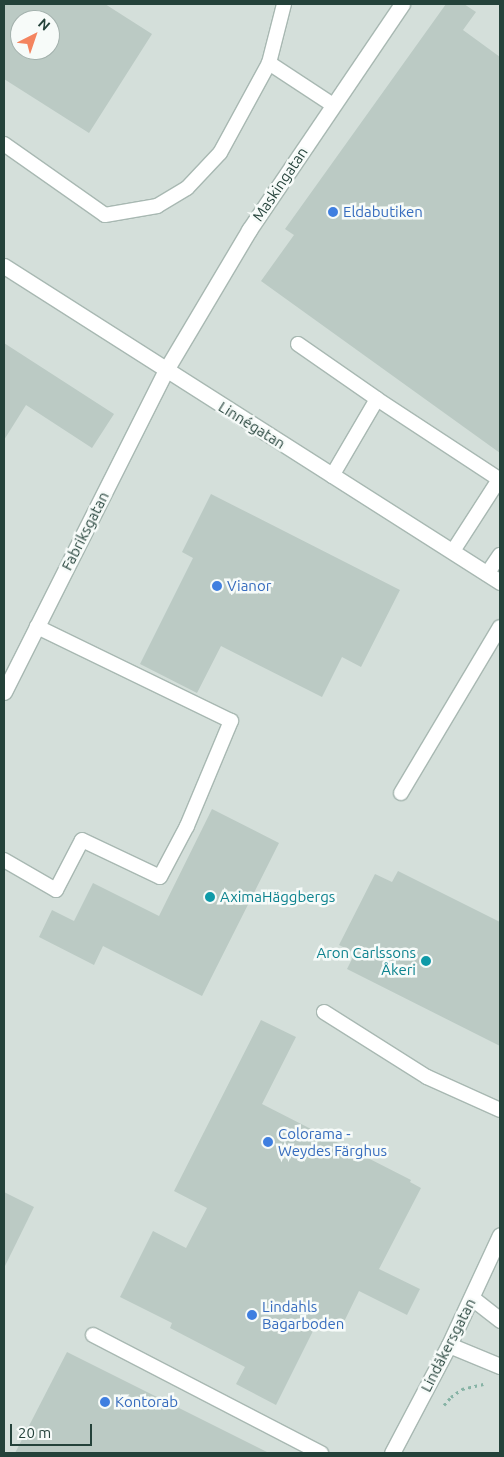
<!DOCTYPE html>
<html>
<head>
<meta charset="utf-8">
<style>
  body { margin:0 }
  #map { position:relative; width:504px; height:1457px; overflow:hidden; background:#e6efeb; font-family:Ubuntu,sans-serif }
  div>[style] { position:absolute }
  .built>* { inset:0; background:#d4dfda }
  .building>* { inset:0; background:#bbcac4 }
  .path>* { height:3px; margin-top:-1.5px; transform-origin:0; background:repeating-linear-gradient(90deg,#86b3a5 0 2.5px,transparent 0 6.5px) }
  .roads { filter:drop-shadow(1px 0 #a8b8b2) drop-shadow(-1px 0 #a8b8b2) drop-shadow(0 1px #a8b8b2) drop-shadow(0 -1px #a8b8b2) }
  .service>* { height:14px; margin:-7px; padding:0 7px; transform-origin:7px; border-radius:7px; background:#fff }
  .minor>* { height:15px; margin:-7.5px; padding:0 7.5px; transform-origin:7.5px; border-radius:7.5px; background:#fff }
  .dots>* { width:14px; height:14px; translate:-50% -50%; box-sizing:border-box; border:2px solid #f7fbf9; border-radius:50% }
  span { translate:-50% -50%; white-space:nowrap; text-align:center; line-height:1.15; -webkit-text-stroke:5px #f7fbf9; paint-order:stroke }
  .street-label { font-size:15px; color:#24423a }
  .shop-label { font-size:15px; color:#366cbe }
  .left { translate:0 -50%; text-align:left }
  .culture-label { font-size:15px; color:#0d838f }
  .right { translate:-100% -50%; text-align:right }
  .frame { position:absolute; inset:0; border:5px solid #24423a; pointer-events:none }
  .north { position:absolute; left:10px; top:10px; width:50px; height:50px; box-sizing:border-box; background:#f7fbf9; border:1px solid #a3b1ad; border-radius:50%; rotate:41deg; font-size:14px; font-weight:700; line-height:20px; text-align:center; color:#24423a }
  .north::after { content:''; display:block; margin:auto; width:18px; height:22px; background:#f4845f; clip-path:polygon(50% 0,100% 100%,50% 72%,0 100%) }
  .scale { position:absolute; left:10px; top:1424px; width:82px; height:22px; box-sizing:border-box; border:2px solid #24423a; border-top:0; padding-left:6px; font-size:15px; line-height:18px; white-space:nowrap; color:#24423a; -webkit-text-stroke:4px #f7fbf9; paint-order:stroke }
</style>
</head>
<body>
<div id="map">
  <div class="built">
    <div style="clip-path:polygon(evenodd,4px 4px,500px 4px,500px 1453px,4px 1453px,4px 4px,20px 20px,50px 20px,50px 50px,20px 50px,20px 20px)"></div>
  </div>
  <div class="building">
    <div style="clip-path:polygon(evenodd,4px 4px,105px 4px,152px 34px,89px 133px,4px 79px,4px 4px,20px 20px,50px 20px,50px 50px,20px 50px,20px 20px)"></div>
    <div style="clip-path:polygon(446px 4px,464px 4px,476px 12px,463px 30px,500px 57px,500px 453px,261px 281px,294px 235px,285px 229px)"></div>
    <div style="clip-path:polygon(4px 343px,114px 414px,92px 448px,26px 405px,4px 440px)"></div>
    <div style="clip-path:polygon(211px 494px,400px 590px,361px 667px,342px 657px,322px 697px,221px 646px,197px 693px,140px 664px,193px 558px,182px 552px)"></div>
    <div style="clip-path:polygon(212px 809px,279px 843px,202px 996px,103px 946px,94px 965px,39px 937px,52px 910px,74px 921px,93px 883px,159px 916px)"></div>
    <div style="clip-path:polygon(398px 871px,500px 922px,500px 1046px,347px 969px,355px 953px,339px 945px,375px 874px,392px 882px)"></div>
    <div style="clip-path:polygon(261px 1020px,296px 1037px,262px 1104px,411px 1180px,410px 1182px,421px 1188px,379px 1269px,420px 1289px,407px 1315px,359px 1291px,340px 1330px,319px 1319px,276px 1405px,236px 1384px,245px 1367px,170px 1328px,172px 1323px,120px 1297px,153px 1231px,186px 1248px,207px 1208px,174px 1191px)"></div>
    <div style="clip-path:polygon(4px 1192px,34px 1207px,4px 1268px)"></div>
    <div style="clip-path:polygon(67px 1352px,269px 1453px,15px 1453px)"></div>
  </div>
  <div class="path">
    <div style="left:444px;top:1405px;width:11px;rotate:-49deg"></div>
    <div style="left:451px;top:1397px;width:14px;rotate:-36deg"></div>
    <div style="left:462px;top:1389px;width:22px;rotate:-13deg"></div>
  </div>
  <div class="roads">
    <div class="service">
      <div style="left:269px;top:63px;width:77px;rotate:33.3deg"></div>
      <div style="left:4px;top:144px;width:123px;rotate:35.1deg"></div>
      <div style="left:105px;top:215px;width:53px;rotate:-9.8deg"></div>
      <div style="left:157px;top:206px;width:35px;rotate:-31deg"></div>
      <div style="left:187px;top:188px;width:48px;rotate:-46.7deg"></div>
      <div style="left:220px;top:153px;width:102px;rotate:-61.4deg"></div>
      <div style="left:269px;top:63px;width:61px;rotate:-75.7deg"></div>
      <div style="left:298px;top:344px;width:96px;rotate:34.8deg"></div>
      <div style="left:377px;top:399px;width:89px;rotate:120.3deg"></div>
      <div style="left:377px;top:399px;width:146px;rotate:33.3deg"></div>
      <div style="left:453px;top:551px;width:87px;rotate:-57.2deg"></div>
      <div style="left:487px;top:574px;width:23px;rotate:-56deg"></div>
      <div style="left:401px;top:793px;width:193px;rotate:-59.2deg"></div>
      <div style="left:4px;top:860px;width:60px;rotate:30deg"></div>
      <div style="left:56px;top:890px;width:56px;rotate:-62.5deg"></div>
      <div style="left:82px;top:840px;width:86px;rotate:25.4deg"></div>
      <div style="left:160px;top:877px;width:58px;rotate:-62.1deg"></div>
      <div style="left:187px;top:826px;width:114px;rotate:-67.3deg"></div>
      <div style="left:231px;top:721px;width:216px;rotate:-154.1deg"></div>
      <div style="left:324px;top:1012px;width:122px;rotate:32.3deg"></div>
      <div style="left:427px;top:1077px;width:80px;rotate:24.3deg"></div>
      <div style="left:93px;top:1335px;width:257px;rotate:27.4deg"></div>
    </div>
    <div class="minor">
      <div style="left:4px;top:266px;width:588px;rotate:32.5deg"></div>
      <div style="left:4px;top:692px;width:360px;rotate:-63.3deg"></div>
      <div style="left:166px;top:370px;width:163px;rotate:-59.3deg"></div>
      <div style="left:249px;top:230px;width:273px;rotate:-55.9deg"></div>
      <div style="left:472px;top:1298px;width:36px;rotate:38deg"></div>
      <div style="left:449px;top:1345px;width:55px;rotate:22.4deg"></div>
      <div style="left:392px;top:1453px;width:122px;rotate:-62.2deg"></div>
      <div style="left:449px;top:1345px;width:121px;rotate:-65.1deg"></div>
    </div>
  </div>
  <div class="dots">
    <div style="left:333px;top:212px;background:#3f7fe0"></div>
    <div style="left:217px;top:586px;background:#3f7fe0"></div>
    <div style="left:210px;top:897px;background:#0f9aa8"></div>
    <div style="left:426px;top:961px;background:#0f9aa8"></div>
    <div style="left:268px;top:1142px;background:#3f7fe0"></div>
    <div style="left:252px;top:1315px;background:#3f7fe0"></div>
    <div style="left:105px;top:1402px;background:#3f7fe0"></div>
  </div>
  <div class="street-label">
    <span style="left:280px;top:184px;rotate:-56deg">Maskingatan</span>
    <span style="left:252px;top:425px;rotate:32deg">Linnégatan</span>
    <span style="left:85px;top:531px;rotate:-63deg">Fabriksgatan</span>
    <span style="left:448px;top:1345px;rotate:-63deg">Lindåkersgatan</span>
  </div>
  <div class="shop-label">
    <span class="left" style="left:343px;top:212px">Eldabutiken</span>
    <span class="left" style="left:227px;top:586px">Vianor</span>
    <span class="left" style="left:278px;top:1142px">Colorama -<br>Weydes Färghus</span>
    <span class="left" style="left:262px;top:1315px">Lindahls<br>Bagarboden</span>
    <span class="left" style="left:115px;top:1402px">Kontorab</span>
  </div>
  <div class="culture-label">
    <span class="left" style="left:220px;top:897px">AximaHäggbergs</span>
    <span class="right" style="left:416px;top:961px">Aron Carlssons<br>Åkeri</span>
  </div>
  <div class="frame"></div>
  <div class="north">N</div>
  <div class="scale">20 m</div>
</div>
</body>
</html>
